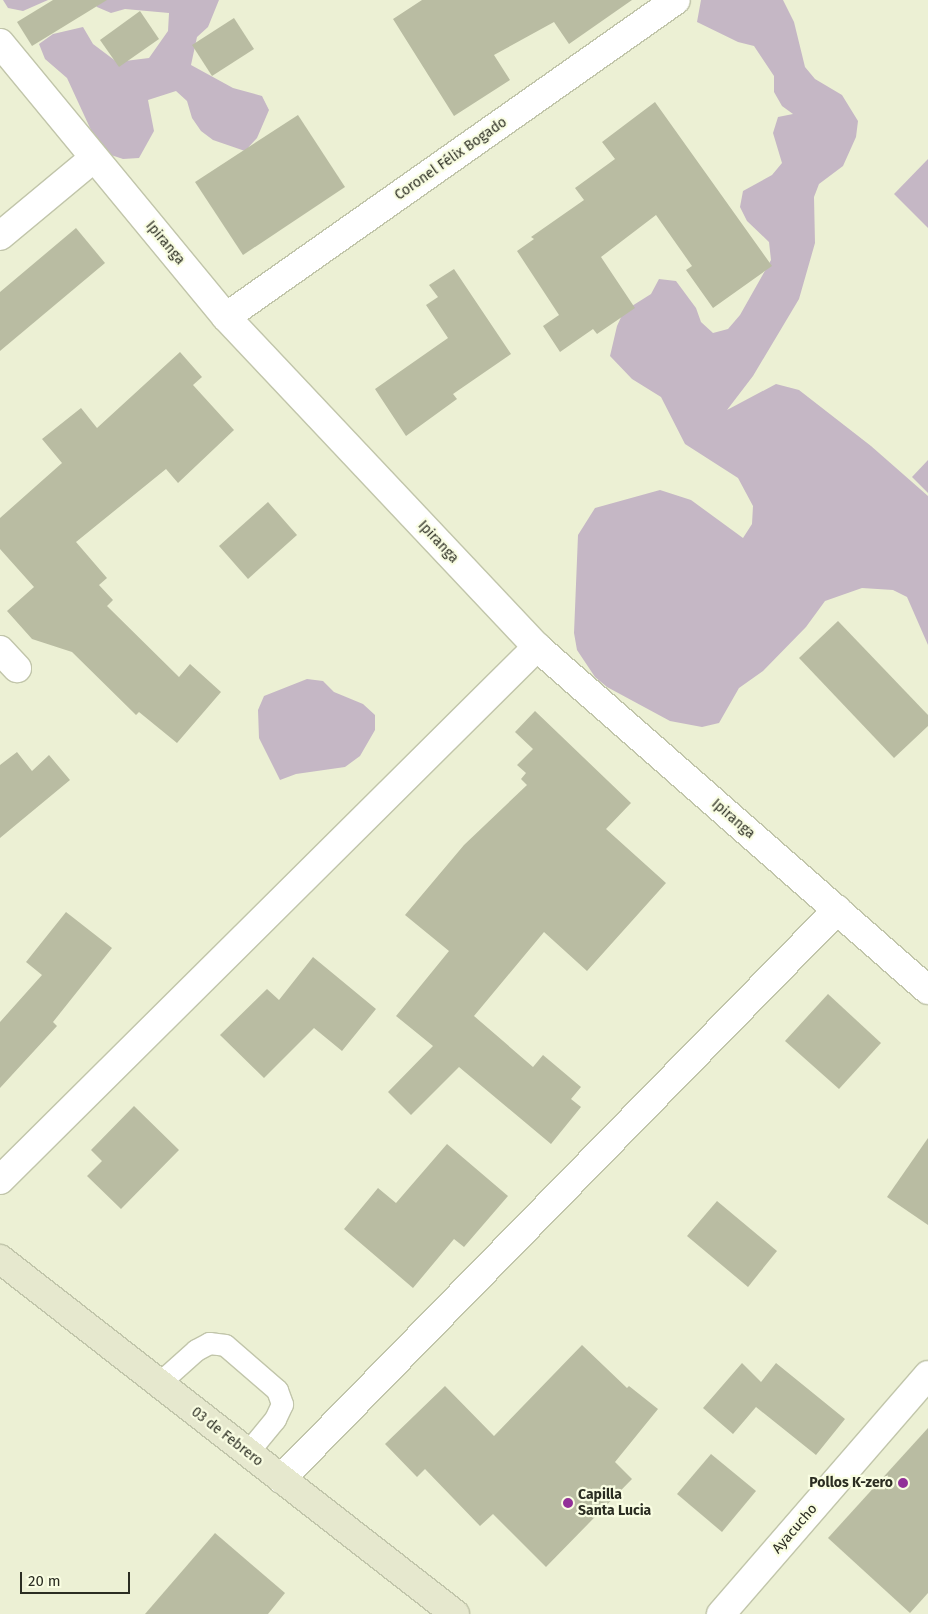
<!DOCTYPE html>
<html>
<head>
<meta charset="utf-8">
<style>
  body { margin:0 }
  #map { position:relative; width:928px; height:1614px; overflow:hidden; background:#ecf0d4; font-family:"Fira Sans",sans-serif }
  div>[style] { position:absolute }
  .green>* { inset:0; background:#c5b7c5 }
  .building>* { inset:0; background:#b9bca2 }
  .roads { filter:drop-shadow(1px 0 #c1c5aa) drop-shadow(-1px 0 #c1c5aa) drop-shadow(0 1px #c1c5aa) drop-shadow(0 -1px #c1c5aa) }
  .lane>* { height:21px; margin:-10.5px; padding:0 10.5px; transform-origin:10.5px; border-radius:10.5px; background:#fff }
  .street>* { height:28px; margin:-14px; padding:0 14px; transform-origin:14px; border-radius:14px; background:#fff }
  .secondary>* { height:28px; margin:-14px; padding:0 14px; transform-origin:14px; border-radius:14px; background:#e6e8ce }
  .dots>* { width:14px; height:14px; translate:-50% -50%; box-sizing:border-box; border:2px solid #f9fde2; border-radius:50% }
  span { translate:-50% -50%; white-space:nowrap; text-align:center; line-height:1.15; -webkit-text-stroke:4.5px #f9fde2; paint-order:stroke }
  .street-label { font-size:14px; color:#2b2d22 }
  .poi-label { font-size:14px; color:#2b2d22; font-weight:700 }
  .right { translate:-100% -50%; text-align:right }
  .left { translate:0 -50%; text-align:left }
  .scale { position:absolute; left:20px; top:1572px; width:110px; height:22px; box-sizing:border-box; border:2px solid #2b2d22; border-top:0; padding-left:6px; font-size:15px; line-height:18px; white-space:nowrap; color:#2b2d22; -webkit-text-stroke:4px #f9fde2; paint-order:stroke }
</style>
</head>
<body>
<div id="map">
  <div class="green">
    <div style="clip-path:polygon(3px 0,48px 0,23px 11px,8px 8px)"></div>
    <div style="clip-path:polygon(91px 0,219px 0,208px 27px,197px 37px,191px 65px,233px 88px,262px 96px,269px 110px,257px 138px,245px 151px,213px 140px,201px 131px,192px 118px,187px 101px,176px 91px,148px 100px,154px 131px,139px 158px,123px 159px,108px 154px,96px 141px,67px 78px,45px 59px,39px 44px,53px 34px,83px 27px,93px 44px,117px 62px,149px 58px,168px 31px,169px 13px,125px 9px,111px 13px,97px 7px)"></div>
    <div style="clip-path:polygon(701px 0,783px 0,794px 22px,805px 67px,815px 79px,842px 95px,858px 121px,856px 137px,843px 166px,819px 184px,814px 197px,815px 243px,799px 299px,753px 376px,727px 410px,776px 384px,799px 390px,871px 446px,928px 496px,928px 645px,907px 597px,893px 590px,862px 588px,825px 601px,806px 627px,763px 671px,739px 688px,719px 723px,702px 727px,670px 721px,607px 687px,595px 677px,577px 650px,574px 633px,578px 535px,595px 508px,660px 490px,691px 500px,743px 538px,752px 524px,753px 506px,738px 478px,685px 444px,661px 397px,632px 379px,610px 356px,617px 326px,624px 311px,651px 294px,659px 279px,676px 281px,696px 308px,701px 322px,713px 333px,728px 329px,740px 315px,771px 260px,769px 242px,747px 221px,740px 207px,743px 191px,772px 175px,782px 163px,773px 133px,778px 117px,793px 114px,782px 106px,774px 92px,774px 76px,754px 46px,738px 42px,697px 22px)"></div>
    <div style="clip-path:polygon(928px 159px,928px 228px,894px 194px)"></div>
    <div style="clip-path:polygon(928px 460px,928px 493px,912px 477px)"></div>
    <div style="clip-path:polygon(307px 679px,323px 681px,334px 692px,363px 704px,375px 715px,375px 730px,360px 756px,345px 767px,296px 774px,280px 780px,259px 738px,258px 710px,264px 696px)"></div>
  </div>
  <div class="building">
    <div style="clip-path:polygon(53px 0,107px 0,32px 46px,17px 22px)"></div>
    <div style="clip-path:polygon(422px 0,632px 0,569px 44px,554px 22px,494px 55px,510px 80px,454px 116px,393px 19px)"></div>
    <div style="clip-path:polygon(140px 11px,159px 39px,119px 67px,100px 40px)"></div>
    <div style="clip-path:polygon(234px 18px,254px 49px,212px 76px,192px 45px)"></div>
    <div style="clip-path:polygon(655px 102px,772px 266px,713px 308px,686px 270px,692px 266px,656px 215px,601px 257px,635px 308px,597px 334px,593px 329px,560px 352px,543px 326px,559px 315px,517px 251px,534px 239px,531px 237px,584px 200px,575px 188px,615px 159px,602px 142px)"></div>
    <div style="clip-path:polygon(298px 115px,345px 187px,243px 255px,195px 182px)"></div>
    <div style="clip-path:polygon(76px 228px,105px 263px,0 351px,0 292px)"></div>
    <div style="clip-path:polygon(454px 269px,511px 354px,453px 394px,457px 399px,406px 436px,375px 389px,448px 338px,426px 305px,438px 297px,429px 285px)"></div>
    <div style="clip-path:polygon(180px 352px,202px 377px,193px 385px,234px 430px,178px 483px,166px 469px,76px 542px,107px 578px,99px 585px,113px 600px,107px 606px,179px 677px,190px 664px,221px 692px,177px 743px,139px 712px,136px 715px,72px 652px,32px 639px,7px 611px,34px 587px,0 549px,0 518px,62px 463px,42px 439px,81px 408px,97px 428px)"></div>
    <div style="clip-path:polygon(268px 502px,297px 535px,248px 579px,219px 546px)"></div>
    <div style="clip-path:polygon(838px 621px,928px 715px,928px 726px,894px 758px,799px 658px)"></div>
    <div style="clip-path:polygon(535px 711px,631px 803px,606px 829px,666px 883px,587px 971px,544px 932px,474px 1016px,533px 1067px,543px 1055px,581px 1087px,571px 1099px,581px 1107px,551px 1144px,459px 1067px,411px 1115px,388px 1092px,433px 1046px,396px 1016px,449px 951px,405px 915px,464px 845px,527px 785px,521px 779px,526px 773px,517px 765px,533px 749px,515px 732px)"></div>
    <div style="clip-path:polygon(17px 752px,32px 771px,49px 755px,70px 780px,0 838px,0 765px)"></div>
    <div style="clip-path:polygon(66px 912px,112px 948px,53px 1022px,57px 1026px,0 1088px,0 1022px,42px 975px,26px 962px)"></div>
    <div style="clip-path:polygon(313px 957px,376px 1009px,342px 1051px,314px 1028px,264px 1078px,220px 1035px,267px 989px,279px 1000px)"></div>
    <div style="clip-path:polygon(828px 994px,881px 1043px,839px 1089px,785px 1041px)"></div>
    <div style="clip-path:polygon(134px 1106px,179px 1150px,121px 1209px,87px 1176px,102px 1161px,91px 1150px)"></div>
    <div style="clip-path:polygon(928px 1138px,928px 1225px,887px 1197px)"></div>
    <div style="clip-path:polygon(447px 1144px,508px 1196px,464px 1247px,454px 1239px,413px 1288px,344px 1229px,378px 1188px,396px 1203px)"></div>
    <div style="clip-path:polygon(717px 1201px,777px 1251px,748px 1287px,687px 1236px)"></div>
    <div style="clip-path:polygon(582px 1345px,627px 1388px,629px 1386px,658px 1409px,615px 1462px,632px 1479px,546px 1567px,493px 1514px,480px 1526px,425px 1469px,417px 1477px,385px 1444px,445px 1386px,494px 1436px)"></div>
    <div style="clip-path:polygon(742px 1363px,761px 1382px,776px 1363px,845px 1419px,816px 1455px,756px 1407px,733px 1434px,703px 1408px)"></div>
    <div style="clip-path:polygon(928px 1428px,928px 1593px,910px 1613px,828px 1538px)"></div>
    <div style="clip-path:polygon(711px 1454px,756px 1491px,722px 1532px,677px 1494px)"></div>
    <div style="clip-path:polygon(215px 1533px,285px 1593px,268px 1614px,145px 1614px)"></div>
  </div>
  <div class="roads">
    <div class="lane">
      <div style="left:158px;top:1384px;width:51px;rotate:-41.8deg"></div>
      <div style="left:196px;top:1350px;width:15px;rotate:-28deg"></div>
      <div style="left:209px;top:1343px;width:16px;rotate:7deg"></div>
      <div style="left:225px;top:1345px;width:69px;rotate:40.9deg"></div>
      <div style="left:277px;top:1390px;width:15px;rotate:70deg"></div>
      <div style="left:282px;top:1404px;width:17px;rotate:115deg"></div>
      <div style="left:275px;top:1419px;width:44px;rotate:129.5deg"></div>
    </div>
    <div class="street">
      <div style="left:0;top:43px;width:355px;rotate:50.5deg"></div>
      <div style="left:226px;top:317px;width:453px;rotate:46.7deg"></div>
      <div style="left:537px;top:647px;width:520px;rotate:41.26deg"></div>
      <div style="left:0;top:236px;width:122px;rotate:-39.7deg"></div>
      <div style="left:226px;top:317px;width:550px;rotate:-35.16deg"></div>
      <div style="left:0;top:650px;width:25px;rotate:47deg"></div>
      <div style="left:0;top:1180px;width:757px;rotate:-44.79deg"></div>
      <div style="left:281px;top:1479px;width:796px;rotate:-45.66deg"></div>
      <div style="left:721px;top:1614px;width:316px;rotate:-49.1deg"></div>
    </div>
    <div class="secondary">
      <div style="left:0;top:1259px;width:577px;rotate:37.96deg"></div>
    </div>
  </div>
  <div class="dots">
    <div style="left:903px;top:1483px;background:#923098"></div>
    <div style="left:568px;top:1503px;background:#923098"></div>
  </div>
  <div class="street-label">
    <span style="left:451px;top:159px;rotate:-35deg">Coronel Félix Bogado</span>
    <span style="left:165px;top:243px;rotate:50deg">Ipiranga</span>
    <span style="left:438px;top:542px;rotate:47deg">Ipiranga</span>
    <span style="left:733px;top:819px;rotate:41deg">Ipiranga</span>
    <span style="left:227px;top:1437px;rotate:38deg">03 de Febrero</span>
    <span style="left:795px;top:1529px;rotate:-49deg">Ayacucho</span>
  </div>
  <div class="poi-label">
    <span class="right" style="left:893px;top:1483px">Pollos K-zero</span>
    <span class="left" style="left:578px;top:1503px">Capilla<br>Santa Lucia</span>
  </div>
  <div class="scale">20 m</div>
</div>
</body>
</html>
